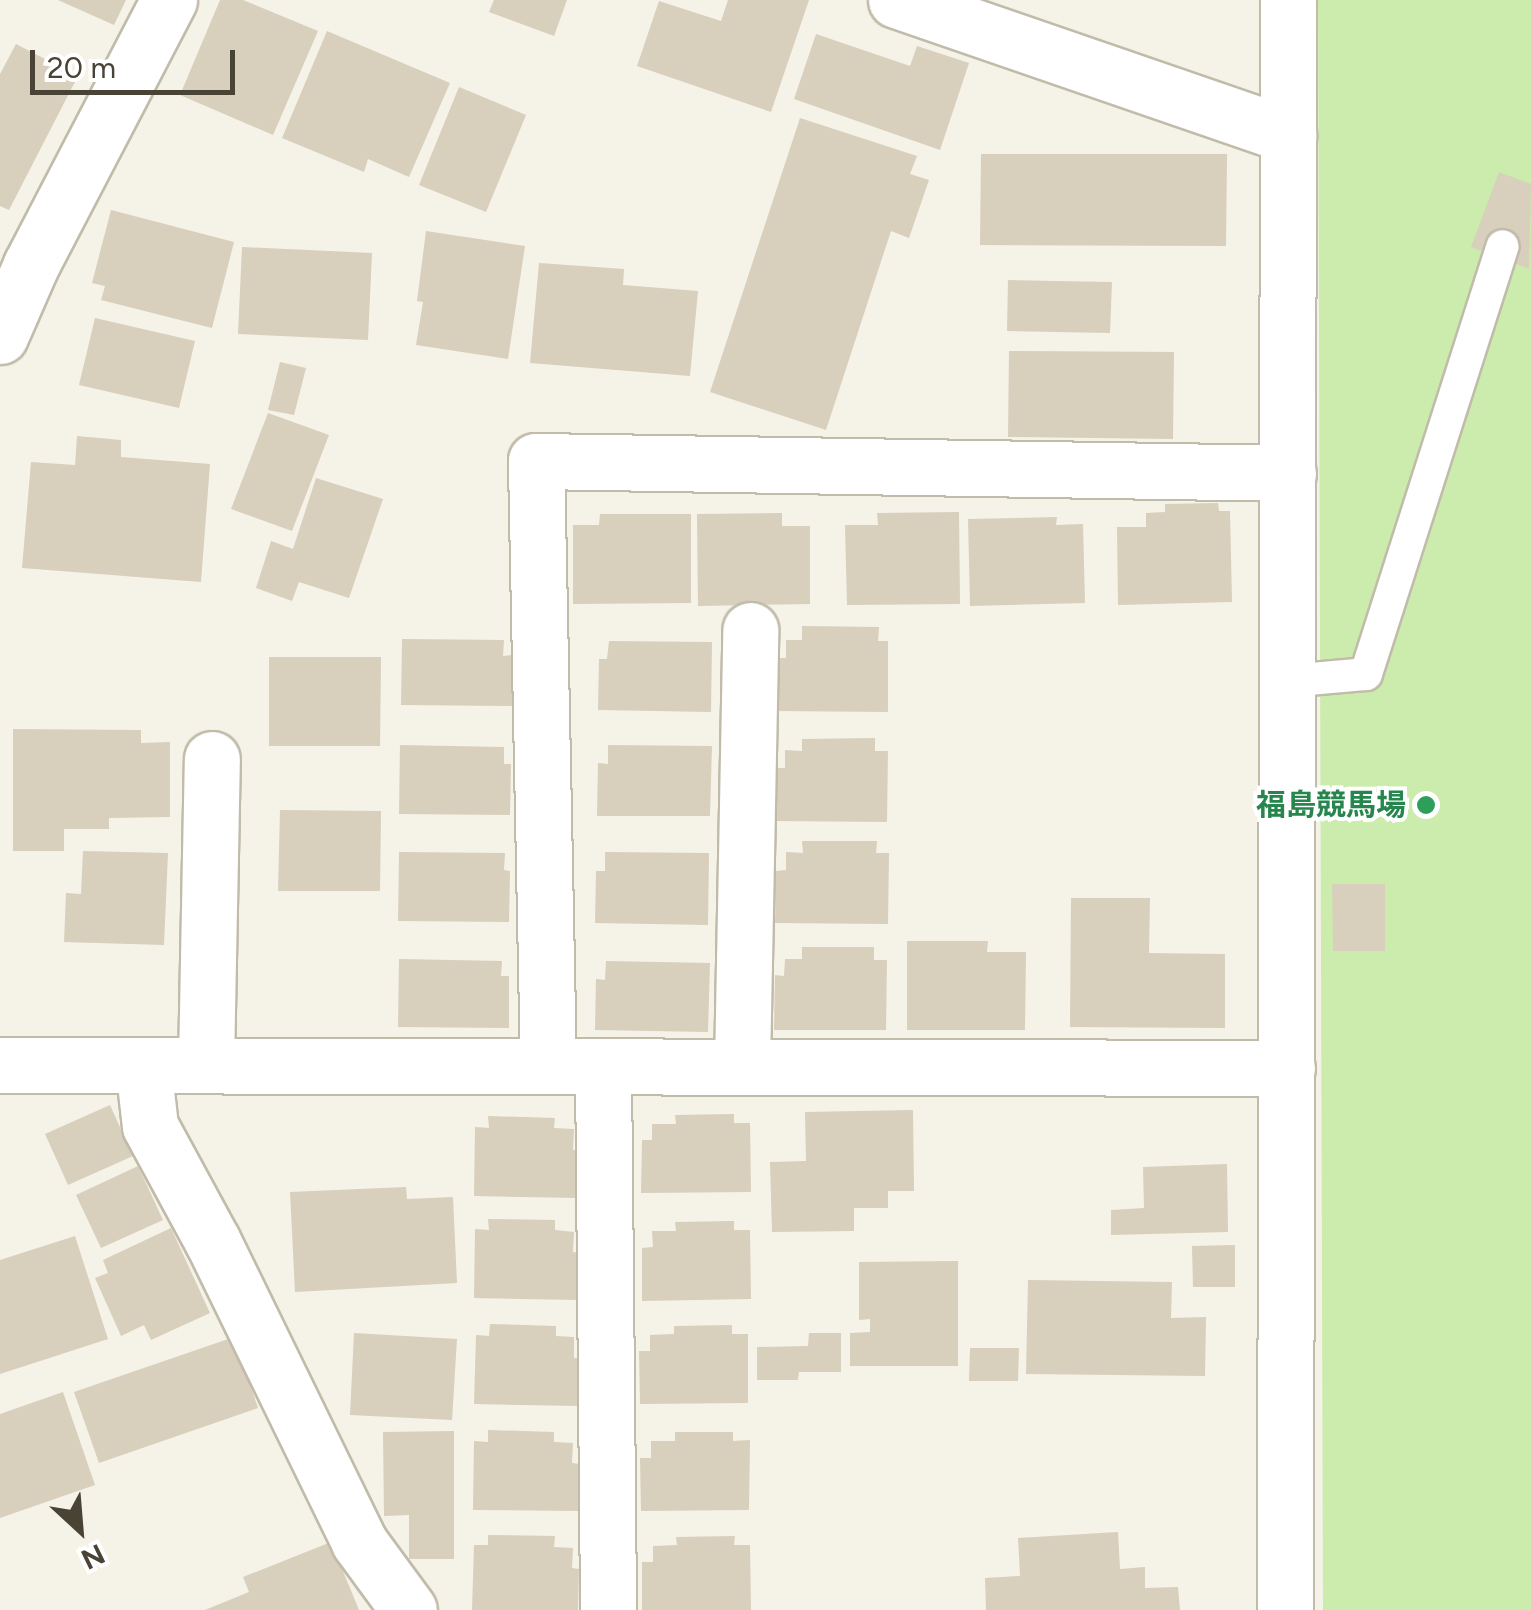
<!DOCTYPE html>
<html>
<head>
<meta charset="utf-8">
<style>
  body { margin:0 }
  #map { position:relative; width:1531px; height:1610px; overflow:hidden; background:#f5f2e8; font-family:Figtree,"Noto Sans JP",sans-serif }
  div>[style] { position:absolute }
  .green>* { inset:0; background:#cbecad }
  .building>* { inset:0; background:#d8cfbc }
  .roads { filter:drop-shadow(2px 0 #c1bba9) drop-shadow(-2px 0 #c1bba9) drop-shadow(0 2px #c1bba9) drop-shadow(0 -2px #c1bba9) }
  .lane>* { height:32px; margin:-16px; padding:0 16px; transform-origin:16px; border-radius:16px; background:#fff }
  .street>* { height:55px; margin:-27.5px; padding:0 27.5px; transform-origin:27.5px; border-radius:27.5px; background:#fff }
  .dots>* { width:28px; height:28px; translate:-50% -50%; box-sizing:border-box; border:5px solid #fff; border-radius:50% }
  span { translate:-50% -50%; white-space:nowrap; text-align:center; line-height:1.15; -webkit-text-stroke:8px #fff; paint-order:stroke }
  .leisure-label { font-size:30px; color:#27864d; font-weight:700 }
  .right { translate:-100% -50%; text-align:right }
  .north { position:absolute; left:30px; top:1480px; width:100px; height:100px; -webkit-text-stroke:8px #fff; paint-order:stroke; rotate:154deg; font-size:28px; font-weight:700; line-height:40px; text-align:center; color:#494336 }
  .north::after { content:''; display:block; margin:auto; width:35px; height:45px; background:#494336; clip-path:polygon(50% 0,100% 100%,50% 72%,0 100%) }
  .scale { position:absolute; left:30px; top:50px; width:205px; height:45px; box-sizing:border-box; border:5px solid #494336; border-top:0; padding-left:12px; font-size:30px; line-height:35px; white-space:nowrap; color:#494336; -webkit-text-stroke:8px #fff; paint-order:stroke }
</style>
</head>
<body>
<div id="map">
  <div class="green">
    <div style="clip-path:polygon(1318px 0,1531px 0,1531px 1610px,1323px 1610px)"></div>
  </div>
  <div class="building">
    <div style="clip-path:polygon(58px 0,126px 0,114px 25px)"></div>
    <div style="clip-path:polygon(220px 0,243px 0,318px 31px,273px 135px,180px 95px)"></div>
    <div style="clip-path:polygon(494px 0,567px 0,554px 36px,489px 12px)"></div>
    <div style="clip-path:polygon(728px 0,809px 0,771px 112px,637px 66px,659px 1px,721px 21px)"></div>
    <div style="clip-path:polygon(327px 31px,450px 83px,409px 177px,368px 159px,364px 172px,282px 138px)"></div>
    <div style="clip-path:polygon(816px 34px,910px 66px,917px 46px,969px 63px,940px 150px,794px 99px)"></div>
    <div style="clip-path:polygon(16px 44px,78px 76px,9px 210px,0 206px,0 74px)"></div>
    <div style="clip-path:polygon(459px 87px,526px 115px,486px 212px,419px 185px)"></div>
    <div style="clip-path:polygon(800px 118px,917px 156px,910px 174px,929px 180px,909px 238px,891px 231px,826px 430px,710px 392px)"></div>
    <div style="clip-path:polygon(981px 154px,1227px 154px,1226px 246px,980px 245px)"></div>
    <div style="clip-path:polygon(1499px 172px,1531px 184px,1529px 269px,1471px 247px)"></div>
    <div style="clip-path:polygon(111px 210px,234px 242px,212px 328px,101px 300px,105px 286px,92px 283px)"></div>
    <div style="clip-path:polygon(426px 231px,525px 246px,508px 359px,416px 345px,423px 302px,417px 301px)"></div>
    <div style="clip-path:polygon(242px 247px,372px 253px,368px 340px,238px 334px)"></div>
    <div style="clip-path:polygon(539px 263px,624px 269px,623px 285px,698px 291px,690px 376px,530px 363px)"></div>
    <div style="clip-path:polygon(1008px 280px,1112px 282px,1110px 333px,1007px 331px)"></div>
    <div style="clip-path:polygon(95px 318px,195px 341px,179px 408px,79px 385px)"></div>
    <div style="clip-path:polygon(1009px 351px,1174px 352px,1173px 439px,1008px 437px)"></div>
    <div style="clip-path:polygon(280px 362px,306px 368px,294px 415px,268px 410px)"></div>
    <div style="clip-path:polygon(268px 413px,329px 435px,292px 531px,231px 509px)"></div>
    <div style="clip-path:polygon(77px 436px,121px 440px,121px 457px,210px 464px,201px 582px,22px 568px,31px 462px,75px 465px)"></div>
    <div style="clip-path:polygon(316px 478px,383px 499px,349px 598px,299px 582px,292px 601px,256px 588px,271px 541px,293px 549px)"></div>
    <div style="clip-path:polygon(1218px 503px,1219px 511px,1230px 511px,1232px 602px,1118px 605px,1117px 527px,1146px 527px,1146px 513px,1165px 512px,1165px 504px)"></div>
    <div style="clip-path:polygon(959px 512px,960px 604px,847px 605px,845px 525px,878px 525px,877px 513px)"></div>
    <div style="clip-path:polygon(782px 513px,782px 526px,810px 526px,810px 604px,698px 606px,697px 514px)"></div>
    <div style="clip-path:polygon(600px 514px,691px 514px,691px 603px,573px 604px,573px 525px,599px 525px)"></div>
    <div style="clip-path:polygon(1057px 517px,1056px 525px,1083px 524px,1085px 603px,970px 606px,968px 519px)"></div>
    <div style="clip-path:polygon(802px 626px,879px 627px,878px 641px,888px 641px,888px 712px,776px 711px,776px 658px,786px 658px,786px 640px,802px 640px)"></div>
    <div style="clip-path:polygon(402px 639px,504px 640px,503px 656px,512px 655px,512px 706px,401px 705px)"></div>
    <div style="clip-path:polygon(609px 641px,712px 642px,711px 712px,598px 710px,599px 659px,607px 659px)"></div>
    <div style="clip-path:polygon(269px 657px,381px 657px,380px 746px,269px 746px)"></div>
    <div style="clip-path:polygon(13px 729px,141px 730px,141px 743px,170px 742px,170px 817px,109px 818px,109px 829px,64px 829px,64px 851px,13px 851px)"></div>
    <div style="clip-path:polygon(875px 738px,875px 751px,888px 751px,887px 822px,775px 821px,775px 768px,785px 768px,785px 750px,802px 751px,802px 739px)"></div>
    <div style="clip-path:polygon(400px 745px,504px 747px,504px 764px,511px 764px,510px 815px,399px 814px)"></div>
    <div style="clip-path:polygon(608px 745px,712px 746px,710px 816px,597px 816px,598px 763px,608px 764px)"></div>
    <div style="clip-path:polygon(280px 810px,381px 811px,380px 891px,278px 891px)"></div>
    <div style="clip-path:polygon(802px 841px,877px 841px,876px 853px,889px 853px,888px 924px,775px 923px,776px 871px,786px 870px,786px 852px,803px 853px)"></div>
    <div style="clip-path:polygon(83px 851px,168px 853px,164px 945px,64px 942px,66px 893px,81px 894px)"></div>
    <div style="clip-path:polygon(399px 852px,505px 853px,504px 870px,510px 871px,509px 922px,398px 921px)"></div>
    <div style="clip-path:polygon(605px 852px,709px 853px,708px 925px,595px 923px,596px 871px,605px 871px)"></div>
    <div style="clip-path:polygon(1332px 884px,1385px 884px,1385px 951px,1333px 951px)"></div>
    <div style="clip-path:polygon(1071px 898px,1150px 898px,1149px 953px,1225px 954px,1225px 1028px,1070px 1027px)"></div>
    <div style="clip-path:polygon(907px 941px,988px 941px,987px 952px,1026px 952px,1025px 1030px,907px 1030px)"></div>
    <div style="clip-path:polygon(802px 947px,874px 947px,874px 960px,887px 960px,886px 1030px,774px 1030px,775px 975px,784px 976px,785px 959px,802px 959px)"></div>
    <div style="clip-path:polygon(399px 959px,502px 961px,501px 976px,509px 976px,509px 1028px,398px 1027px)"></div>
    <div style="clip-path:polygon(606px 961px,710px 963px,708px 1032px,595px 1030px,596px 979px,605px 980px)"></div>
    <div style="clip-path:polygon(110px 1105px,133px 1156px,68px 1185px,45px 1134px)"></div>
    <div style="clip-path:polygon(913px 1110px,914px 1191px,888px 1191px,888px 1208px,854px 1208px,854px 1231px,772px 1232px,770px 1162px,806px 1161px,805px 1112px)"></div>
    <div style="clip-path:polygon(734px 1114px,734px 1123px,750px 1123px,751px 1192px,641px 1193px,642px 1140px,652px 1140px,652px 1124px,676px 1124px,675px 1115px)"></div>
    <div style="clip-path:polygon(488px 1116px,555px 1118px,554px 1128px,574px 1129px,573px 1150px,580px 1150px,578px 1198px,474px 1196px,475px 1127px,489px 1128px)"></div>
    <div style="clip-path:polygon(1227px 1164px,1228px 1232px,1111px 1235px,1111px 1210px,1144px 1208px,1143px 1167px)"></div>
    <div style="clip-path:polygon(138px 1166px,163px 1220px,101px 1248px,76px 1195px)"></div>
    <div style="clip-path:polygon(406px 1187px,407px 1199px,453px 1197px,457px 1283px,295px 1292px,290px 1192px)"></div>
    <div style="clip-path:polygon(488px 1219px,555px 1220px,555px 1230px,574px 1232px,573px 1252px,580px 1253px,578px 1300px,474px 1298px,475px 1229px,489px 1230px)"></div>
    <div style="clip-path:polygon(734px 1221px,734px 1230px,750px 1230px,751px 1299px,642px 1301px,642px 1248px,653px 1247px,652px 1231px,676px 1231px,675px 1222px)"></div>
    <div style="clip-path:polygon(171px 1228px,210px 1313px,151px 1340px,144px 1325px,121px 1336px,95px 1278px,108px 1273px,103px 1260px)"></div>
    <div style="clip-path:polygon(75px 1236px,108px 1339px,0 1374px,0 1260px)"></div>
    <div style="clip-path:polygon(1235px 1245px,1235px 1287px,1193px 1287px,1192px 1246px)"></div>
    <div style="clip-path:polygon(958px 1261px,958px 1366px,850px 1366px,850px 1333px,870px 1332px,870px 1319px,859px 1320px,859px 1262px)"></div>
    <div style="clip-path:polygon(1028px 1280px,1172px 1282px,1171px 1318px,1206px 1317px,1205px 1376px,1026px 1374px)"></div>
    <div style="clip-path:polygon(490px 1324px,556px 1326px,556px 1336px,574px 1337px,574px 1358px,580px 1358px,579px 1406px,474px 1404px,476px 1335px,489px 1336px)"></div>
    <div style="clip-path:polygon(732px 1325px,732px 1334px,748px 1334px,748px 1403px,640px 1404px,639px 1351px,650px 1351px,650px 1335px,674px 1334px,674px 1326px)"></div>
    <div style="clip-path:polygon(354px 1333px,457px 1339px,452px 1420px,350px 1415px)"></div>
    <div style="clip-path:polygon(809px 1333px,841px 1333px,841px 1372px,799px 1372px,798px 1380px,757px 1380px,757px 1347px,808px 1346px)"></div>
    <div style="clip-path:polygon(234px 1337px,258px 1408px,99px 1463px,74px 1392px)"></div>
    <div style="clip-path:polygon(970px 1348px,1019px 1348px,1018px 1381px,969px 1381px)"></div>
    <div style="clip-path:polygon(63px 1392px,95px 1485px,0 1518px,0 1414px)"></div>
    <div style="clip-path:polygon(488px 1430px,554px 1432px,554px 1442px,573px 1443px,572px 1463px,579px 1464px,578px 1511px,473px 1510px,474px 1441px,488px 1442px)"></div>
    <div style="clip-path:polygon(454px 1431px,454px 1559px,409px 1559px,409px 1515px,384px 1516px,383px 1432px)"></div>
    <div style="clip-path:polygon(675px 1432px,733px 1432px,733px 1441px,750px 1440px,749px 1510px,641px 1511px,640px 1458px,651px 1458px,651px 1441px,675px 1441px)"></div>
    <div style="clip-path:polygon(1118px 1532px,1120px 1569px,1145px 1567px,1145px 1588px,1178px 1587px,1180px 1610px,986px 1610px,985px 1578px,1020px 1576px,1018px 1538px)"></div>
    <div style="clip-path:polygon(488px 1535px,555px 1536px,554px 1547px,573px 1548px,572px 1568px,579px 1569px,578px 1610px,472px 1610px,474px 1545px,488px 1545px)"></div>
    <div style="clip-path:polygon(735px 1536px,734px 1545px,750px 1545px,751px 1610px,642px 1610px,642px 1562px,653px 1562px,653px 1546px,677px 1545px,676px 1537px)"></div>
    <div style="clip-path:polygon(331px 1542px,359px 1610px,205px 1610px,249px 1592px,243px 1577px)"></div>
  </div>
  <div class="roads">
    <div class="lane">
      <div style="left:1288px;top:681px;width:78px;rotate:-5.1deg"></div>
      <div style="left:1366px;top:674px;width:449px;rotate:-72.3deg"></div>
    </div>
    <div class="street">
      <div style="left:896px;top:0;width:415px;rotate:19deg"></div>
      <div style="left:0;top:336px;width:77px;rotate:-66.4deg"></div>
      <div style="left:31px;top:265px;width:299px;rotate:-62.5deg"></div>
      <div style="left:206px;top:1064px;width:305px;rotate:-88.9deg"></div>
      <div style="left:0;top:1065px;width:1287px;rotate:0.13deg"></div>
      <div style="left:143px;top:1065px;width:61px;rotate:83.5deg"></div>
      <div style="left:150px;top:1126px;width:132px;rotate:61.5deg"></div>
      <div style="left:213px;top:1242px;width:334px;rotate:64deg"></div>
      <div style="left:359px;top:1542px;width:84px;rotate:53.7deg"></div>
      <div style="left:548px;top:1066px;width:605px;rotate:-91.14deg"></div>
      <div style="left:536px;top:461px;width:752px;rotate:0.91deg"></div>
      <div style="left:603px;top:1066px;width:544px;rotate:89.47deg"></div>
      <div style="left:742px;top:1066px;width:436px;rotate:-88.9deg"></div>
      <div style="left:1285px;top:1610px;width:1610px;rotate:-89.89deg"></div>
    </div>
  </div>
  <div class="dots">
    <div style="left:1426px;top:805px;background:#2e9e5b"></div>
  </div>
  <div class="leisure-label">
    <span class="right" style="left:1406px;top:805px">福島競馬場</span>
  </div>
  <div class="north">N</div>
  <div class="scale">20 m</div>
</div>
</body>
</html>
